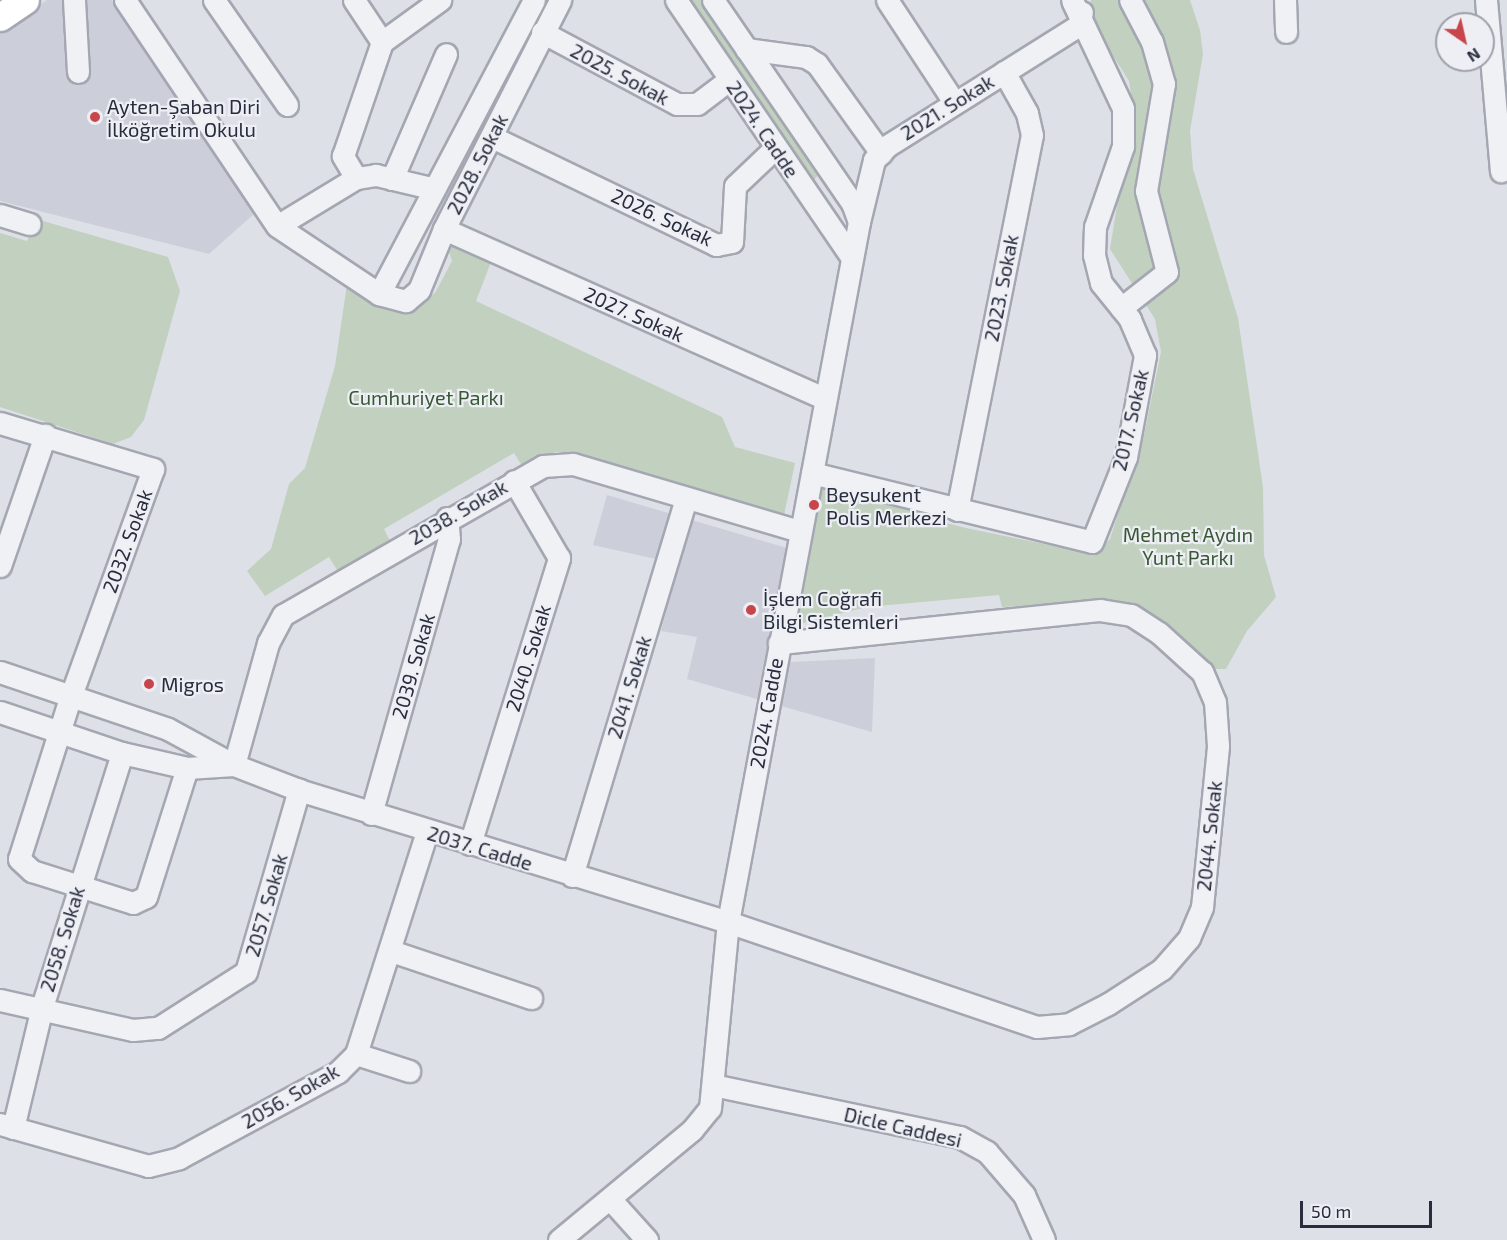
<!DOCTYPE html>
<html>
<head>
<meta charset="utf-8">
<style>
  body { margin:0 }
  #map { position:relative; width:1507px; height:1240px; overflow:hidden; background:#dee0e7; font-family:"Exo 2",sans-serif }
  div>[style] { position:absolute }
  .built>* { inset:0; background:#cccfd9 }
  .green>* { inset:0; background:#c1d0bf }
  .roads { filter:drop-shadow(2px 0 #a4a7b1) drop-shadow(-2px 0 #a4a7b1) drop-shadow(0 2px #a4a7b1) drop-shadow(0 -2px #a4a7b1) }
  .minor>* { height:21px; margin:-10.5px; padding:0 10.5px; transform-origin:10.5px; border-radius:10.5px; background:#f0f1f5 }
  .major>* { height:27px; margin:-13.5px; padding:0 13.5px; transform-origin:13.5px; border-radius:13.5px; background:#fff }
  .dots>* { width:16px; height:16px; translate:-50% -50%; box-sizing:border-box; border:3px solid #edeff4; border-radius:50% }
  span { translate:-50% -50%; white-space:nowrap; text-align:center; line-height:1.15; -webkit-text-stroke:4.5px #edeff4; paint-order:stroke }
  .street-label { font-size:20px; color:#282d3d }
  .poi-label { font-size:20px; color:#282d3d }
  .left { translate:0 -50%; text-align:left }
  .park-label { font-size:20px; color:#385835 }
  .north { position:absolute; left:1435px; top:12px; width:60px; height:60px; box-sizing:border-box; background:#edeff4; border:2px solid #9ea1ab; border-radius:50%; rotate:146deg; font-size:16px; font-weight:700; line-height:24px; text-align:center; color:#282d3d }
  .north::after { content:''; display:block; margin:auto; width:21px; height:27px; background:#c8464b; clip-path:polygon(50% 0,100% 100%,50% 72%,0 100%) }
  .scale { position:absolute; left:1300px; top:1201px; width:132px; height:27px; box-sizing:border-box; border:3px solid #282d3d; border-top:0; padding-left:8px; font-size:18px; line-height:21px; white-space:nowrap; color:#282d3d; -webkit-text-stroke:4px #edeff4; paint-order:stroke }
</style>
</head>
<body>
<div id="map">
  <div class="built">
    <div style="clip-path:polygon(47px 0,112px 0,254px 214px,209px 254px,0 201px,0 33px)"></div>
    <div style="clip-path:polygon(607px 495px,787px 548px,770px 663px,875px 658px,872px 732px,687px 679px,697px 637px,661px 631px,678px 564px,593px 545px)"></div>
  </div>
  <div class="green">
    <div style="clip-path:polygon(686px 0,703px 0,819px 174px,814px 180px)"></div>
    <div style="clip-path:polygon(1091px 0,1190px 0,1200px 30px,1203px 54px,1190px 131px,1193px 169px,1238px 318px,1263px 487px,1264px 555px,1276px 597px,1247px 631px,1226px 669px,1213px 669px,1176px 635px,1102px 601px,1002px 607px,999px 595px,867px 607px,800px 624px,791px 614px,822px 489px,908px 506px,914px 515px,966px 528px,1088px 553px,1098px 551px,1110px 539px,1145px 430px,1161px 352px,1155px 319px,1110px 249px,1133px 106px,1129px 81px,1090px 19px)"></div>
    <div style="clip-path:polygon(36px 219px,168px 257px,180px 291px,144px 420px,131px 437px,113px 444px,0 407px,0 233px,27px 241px)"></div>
    <div style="clip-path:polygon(455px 228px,498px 244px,476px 301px,722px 417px,735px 447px,795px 463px,784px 515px,566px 453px,556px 452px,524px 469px,514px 453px,384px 529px,391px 543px,339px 573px,329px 557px,265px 596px,247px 571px,271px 549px,289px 484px,305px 468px,335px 366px,347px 284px,417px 304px,435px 293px,452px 261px,447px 245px)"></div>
  </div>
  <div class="roads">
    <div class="minor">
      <div style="left:74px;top:0;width:72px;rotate:86.8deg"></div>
      <div style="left:125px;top:0;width:272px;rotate:56.1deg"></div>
      <div style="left:214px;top:0;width:128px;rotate:55.2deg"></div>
      <div style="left:354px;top:0;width:50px;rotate:56.3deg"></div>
      <div style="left:676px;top:0;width:311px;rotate:55.7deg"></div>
      <div style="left:887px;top:0;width:122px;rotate:56.7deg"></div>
      <div style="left:1285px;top:0;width:32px;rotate:88deg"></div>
      <div style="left:1486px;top:0;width:172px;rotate:85deg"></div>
      <div style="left:542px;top:32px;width:153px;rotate:28.1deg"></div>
      <div style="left:677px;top:104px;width:20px"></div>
      <div style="left:697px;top:104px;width:40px;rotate:-37deg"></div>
      <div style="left:746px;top:49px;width:61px;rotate:7.6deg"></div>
      <div style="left:806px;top:57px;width:13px;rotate:32deg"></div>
      <div style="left:817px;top:64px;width:110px;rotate:54.3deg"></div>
      <div style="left:492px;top:137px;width:249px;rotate:25.7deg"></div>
      <div style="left:716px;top:245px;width:16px;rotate:-11deg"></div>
      <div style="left:732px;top:242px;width:56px;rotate:-86.9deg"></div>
      <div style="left:735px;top:186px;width:55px;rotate:-43.5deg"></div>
      <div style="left:356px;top:178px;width:26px;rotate:-121deg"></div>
      <div style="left:343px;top:156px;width:120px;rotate:-71.1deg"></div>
      <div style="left:382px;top:42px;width:72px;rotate:-35.9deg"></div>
      <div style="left:392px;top:179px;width:136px;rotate:-66.6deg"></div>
      <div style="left:431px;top:188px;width:57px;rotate:-166.7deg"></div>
      <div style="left:376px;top:175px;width:20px;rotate:171deg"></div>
      <div style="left:356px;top:178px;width:92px;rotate:148.7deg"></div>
      <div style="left:277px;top:226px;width:123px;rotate:33.7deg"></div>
      <div style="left:379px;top:294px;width:28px;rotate:15deg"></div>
      <div style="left:406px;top:301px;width:17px;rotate:-40deg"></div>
      <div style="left:419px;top:290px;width:66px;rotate:-67.7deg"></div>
      <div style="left:444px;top:229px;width:257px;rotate:-63.1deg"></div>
      <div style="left:0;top:215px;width:31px;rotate:17deg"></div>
      <div style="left:859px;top:222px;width:64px;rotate:-76.4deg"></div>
      <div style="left:874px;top:160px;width:19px;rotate:-47deg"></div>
      <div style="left:887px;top:146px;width:227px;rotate:-32.2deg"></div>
      <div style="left:1079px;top:25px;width:13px;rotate:-77deg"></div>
      <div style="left:444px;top:229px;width:417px;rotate:24deg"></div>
      <div style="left:379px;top:294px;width:332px;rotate:-62.2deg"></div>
      <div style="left:1121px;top:308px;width:58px;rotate:-38deg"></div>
      <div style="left:1167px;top:272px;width:84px;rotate:-104.5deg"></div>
      <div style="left:1146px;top:191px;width:109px;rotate:-80.5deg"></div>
      <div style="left:1164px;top:84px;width:44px;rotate:-105.9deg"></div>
      <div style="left:1152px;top:42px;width:47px;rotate:-117.6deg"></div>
      <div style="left:0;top:423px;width:160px;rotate:16.7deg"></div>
      <div style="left:153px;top:469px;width:240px;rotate:109.9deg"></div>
      <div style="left:71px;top:695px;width:172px;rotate:107.6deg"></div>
      <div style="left:19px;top:859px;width:18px;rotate:43deg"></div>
      <div style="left:32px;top:871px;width:106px;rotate:17.6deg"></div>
      <div style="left:133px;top:903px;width:14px;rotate:-25deg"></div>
      <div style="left:146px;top:897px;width:135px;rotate:-72.4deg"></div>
      <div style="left:812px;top:473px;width:288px;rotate:13.8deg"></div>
      <div style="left:1092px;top:542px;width:92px;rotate:-68.2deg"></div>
      <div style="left:1126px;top:457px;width:104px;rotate:-79.4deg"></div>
      <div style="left:1145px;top:355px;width:39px;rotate:-113deg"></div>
      <div style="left:1130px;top:319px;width:46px;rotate:-128.9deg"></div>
      <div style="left:1101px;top:283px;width:29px;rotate:-104deg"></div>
      <div style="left:1094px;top:255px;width:28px;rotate:-88deg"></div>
      <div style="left:1095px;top:227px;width:86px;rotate:-70.9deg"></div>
      <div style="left:1123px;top:146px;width:38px;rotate:-90deg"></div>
      <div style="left:1123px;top:108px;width:119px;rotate:-115.3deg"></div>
      <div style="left:957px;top:510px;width:382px;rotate:-78.7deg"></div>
      <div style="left:1032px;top:135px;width:23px;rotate:-103deg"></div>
      <div style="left:1027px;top:113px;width:47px;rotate:-119.3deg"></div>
      <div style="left:0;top:566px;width:139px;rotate:-71deg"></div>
      <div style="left:0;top:672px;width:177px;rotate:18.7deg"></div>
      <div style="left:168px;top:729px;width:75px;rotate:28.6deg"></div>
      <div style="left:234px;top:765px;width:70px;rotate:21deg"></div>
      <div style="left:299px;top:790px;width:449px;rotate:17.1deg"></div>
      <div style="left:728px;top:922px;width:326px;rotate:18.8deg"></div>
      <div style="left:1037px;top:1027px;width:32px;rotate:-5deg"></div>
      <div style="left:1069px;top:1024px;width:44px;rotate:-27.1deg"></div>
      <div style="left:1108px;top:1004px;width:64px;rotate:-32.9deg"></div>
      <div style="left:1162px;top:969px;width:41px;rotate:-48.9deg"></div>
      <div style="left:1189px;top:938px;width:34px;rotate:-67deg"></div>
      <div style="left:1202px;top:907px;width:162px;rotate:-84.3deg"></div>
      <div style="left:1218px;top:746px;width:44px;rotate:-93.9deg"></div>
      <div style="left:1215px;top:702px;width:33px;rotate:-113deg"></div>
      <div style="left:1202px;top:672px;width:58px;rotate:-137.8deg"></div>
      <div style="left:1159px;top:633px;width:33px;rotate:-147deg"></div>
      <div style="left:1131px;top:615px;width:31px;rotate:-171deg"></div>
      <div style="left:1100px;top:610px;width:323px;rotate:174.1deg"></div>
      <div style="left:0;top:712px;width:129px;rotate:18.6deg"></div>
      <div style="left:122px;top:753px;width:67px;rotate:13deg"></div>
      <div style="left:187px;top:768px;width:47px;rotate:-3.7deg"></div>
      <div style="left:234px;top:765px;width:127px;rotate:-74.4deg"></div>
      <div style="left:268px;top:643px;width:32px;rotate:-62deg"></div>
      <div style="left:283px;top:615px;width:300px;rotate:-29.8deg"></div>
      <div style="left:543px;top:466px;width:30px;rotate:-4deg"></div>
      <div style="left:573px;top:464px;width:236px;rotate:16.5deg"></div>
      <div style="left:371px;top:814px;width:286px;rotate:-74.2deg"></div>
      <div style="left:449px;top:539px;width:21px;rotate:-95deg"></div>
      <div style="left:470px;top:844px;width:300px;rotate:-72.7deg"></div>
      <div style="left:559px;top:558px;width:89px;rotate:-120.3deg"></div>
      <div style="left:572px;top:876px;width:395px;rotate:-73.2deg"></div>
      <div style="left:391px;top:951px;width:148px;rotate:18.6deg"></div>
      <div style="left:0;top:1000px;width:136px;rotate:12.7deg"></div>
      <div style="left:133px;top:1030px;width:25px;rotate:-5deg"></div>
      <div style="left:158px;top:1028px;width:104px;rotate:-32.5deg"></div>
      <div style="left:246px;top:972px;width:190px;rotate:-73.8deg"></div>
      <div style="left:356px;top:1054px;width:56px;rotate:17.8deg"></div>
      <div style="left:713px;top:1085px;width:252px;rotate:11.9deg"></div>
      <div style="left:960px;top:1137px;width:31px;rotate:29deg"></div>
      <div style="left:987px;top:1152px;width:57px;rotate:49.3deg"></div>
      <div style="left:1024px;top:1195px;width:49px;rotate:66deg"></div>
      <div style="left:0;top:1124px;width:154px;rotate:15.8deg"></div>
      <div style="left:148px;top:1166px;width:32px;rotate:-14deg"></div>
      <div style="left:179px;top:1158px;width:181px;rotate:-28.4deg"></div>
      <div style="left:338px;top:1072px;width:25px;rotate:-45deg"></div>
      <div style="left:356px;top:1054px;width:233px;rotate:-72.3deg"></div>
      <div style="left:13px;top:1128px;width:124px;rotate:-76.5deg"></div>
      <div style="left:42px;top:1007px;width:266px;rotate:-72.5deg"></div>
      <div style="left:611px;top:1200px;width:54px;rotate:48deg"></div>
      <div style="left:559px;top:1240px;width:173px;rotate:-39.6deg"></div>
      <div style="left:692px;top:1130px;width:28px;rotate:-51deg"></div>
      <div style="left:710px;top:1108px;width:187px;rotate:-84.5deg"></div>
      <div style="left:728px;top:922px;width:712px;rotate:-79.4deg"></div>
      <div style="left:859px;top:222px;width:20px;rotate:-110deg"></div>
      <div style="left:852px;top:203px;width:246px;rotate:-124.4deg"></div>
    </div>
    <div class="major">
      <div style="left:0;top:17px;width:30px;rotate:-34deg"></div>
    </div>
  </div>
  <div class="dots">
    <div style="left:95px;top:117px;background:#c8464b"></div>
    <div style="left:814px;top:505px;background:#c8464b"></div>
    <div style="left:751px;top:610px;background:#c8464b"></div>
    <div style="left:149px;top:684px;background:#c8464b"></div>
  </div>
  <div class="street-label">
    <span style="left:620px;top:74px;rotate:28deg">2025. Sokak</span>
    <span style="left:947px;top:107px;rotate:-32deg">2021. Sokak</span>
    <span style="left:763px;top:129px;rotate:56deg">2024. Cadde</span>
    <span style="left:477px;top:164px;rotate:-63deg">2028. Sokak</span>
    <span style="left:662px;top:217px;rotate:25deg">2026. Sokak</span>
    <span style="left:1001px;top:288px;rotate:-79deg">2023. Sokak</span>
    <span style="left:634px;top:314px;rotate:24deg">2027. Sokak</span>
    <span style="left:1130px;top:420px;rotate:-77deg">2017. Sokak</span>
    <span style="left:458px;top:512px;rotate:-30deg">2038. Sokak</span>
    <span style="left:127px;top:541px;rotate:-70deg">2032. Sokak</span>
    <span style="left:528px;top:658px;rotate:-73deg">2040. Sokak</span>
    <span style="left:413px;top:666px;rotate:-74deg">2039. Sokak</span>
    <span style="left:629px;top:687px;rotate:-73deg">2041. Sokak</span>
    <span style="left:766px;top:713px;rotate:-80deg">2024. Cadde</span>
    <span style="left:1209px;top:836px;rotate:-84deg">2044. Sokak</span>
    <span style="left:480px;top:848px;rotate:17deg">2037. Cadde</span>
    <span style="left:266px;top:905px;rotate:-74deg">2057. Sokak</span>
    <span style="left:62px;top:939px;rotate:-73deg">2058. Sokak</span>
    <span style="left:290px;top:1096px;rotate:-30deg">2056. Sokak</span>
    <span style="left:903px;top:1127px;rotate:13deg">Dicle Caddesi</span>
  </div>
  <div class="poi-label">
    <span class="left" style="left:107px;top:118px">Ayten-Şaban Diri<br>İlköğretim Okulu</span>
    <span class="left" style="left:826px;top:506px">Beysukent<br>Polis Merkezi</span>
    <span class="left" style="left:763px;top:610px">İşlem Coğrafi<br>Bilgi Sistemleri</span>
    <span class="left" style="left:161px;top:684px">Migros</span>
  </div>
  <div class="park-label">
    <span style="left:426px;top:397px">Cumhuriyet Parkı</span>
    <span style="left:1188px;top:546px">Mehmet Aydın<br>Yunt Parkı</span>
  </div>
  <div class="north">N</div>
  <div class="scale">50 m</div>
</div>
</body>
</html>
